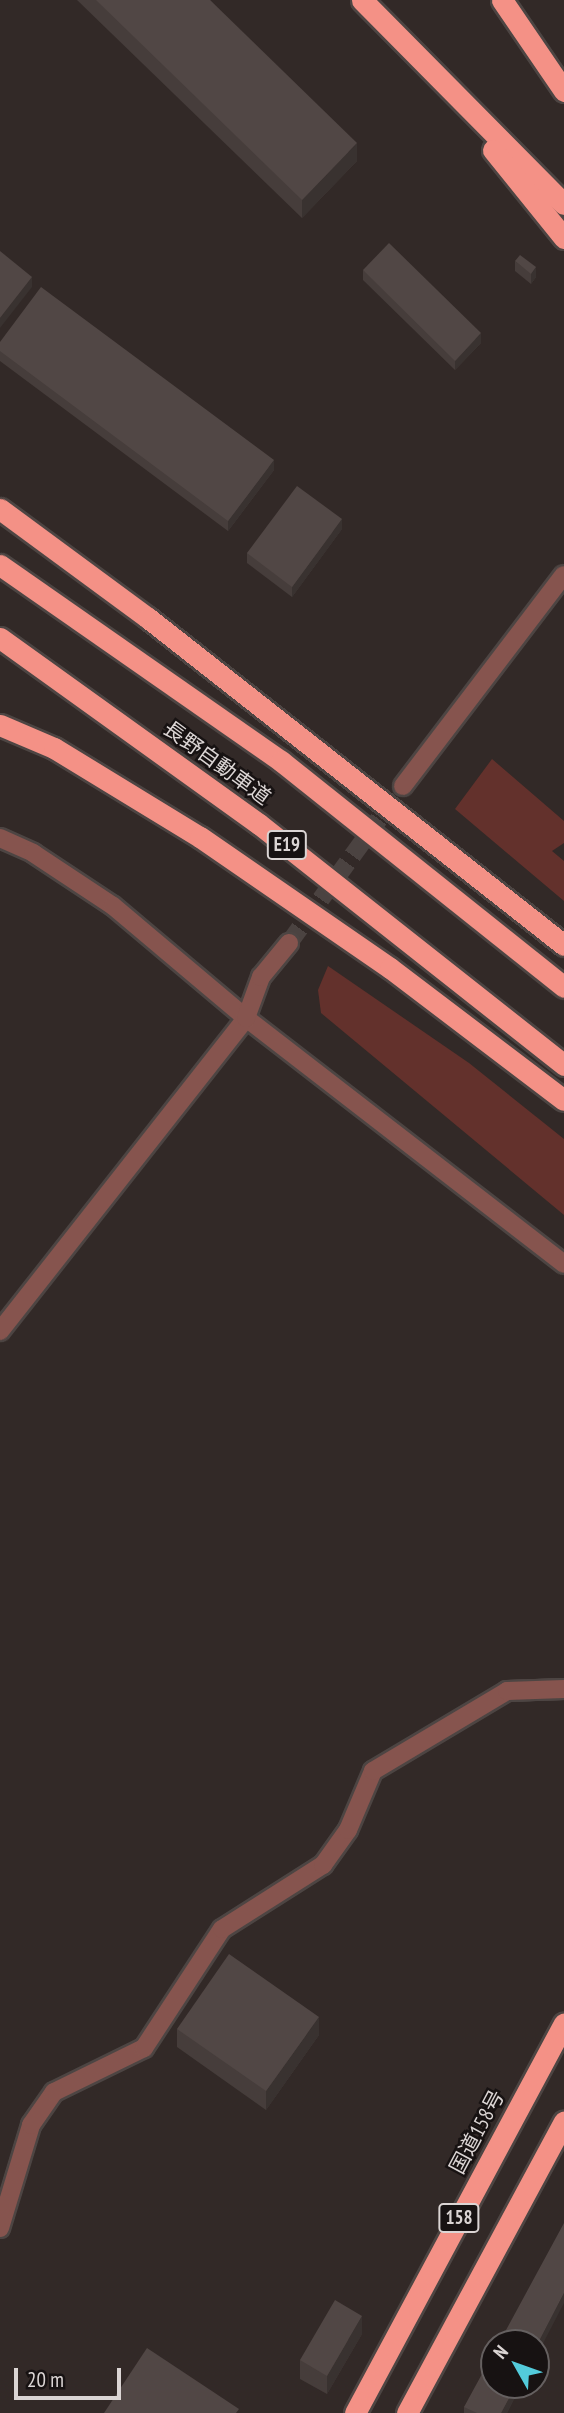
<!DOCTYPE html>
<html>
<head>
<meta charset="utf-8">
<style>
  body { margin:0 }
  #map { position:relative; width:564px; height:2413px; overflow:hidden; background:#322927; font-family:"PT Sans Narrow","Noto Sans JP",sans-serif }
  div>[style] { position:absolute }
  .green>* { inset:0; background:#63312c }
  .street-tunnel>* { height:18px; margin-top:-9px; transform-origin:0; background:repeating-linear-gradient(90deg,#4b4341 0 18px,transparent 0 27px) }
  .roads { filter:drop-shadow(2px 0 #4d4543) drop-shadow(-2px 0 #4d4543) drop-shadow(0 2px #4d4543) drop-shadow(0 -2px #4d4543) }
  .street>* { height:18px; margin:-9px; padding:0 9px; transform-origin:9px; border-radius:9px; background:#86544e }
  .highway>* { height:21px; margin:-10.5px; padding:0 10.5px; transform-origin:10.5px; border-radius:10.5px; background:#f49186 }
  .wall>* { inset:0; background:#463d3b }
  .shaded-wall>* { inset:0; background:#393230 }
  .building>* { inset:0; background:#514745 }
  span { translate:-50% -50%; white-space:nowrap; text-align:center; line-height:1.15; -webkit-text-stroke:5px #171212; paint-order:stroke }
  .shield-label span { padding:2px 5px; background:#171212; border:2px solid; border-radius:5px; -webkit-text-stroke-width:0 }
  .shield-label { font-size:19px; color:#dbd5d4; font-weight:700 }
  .street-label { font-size:21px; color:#dbd5d4 }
  .north { position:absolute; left:480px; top:2329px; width:70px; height:70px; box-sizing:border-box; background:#171212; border:2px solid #656060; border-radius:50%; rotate:310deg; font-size:19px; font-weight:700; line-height:28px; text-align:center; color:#dbd5d4 }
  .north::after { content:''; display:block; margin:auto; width:24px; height:32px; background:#53cbdb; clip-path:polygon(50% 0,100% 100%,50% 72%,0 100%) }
  .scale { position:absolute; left:14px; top:2368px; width:107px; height:32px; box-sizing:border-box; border:4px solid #dbd5d4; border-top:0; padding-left:9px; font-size:21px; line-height:24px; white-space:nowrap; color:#dbd5d4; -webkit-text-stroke:5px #171212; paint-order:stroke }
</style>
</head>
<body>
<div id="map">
  <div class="green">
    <div style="clip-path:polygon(492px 759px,564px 821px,564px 843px,552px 851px,564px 861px,564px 901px,455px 809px)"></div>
    <div style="clip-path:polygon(328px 966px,469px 1063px,564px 1139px,564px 1215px,321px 1013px,318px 990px)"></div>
  </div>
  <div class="street-tunnel">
    <div style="left:289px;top:943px;width:194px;rotate:-54deg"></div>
  </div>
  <div class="roads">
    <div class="street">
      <div style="left:403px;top:786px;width:265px;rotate:-52.7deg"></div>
      <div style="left:0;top:838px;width:36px;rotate:24deg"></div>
      <div style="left:33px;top:853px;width:96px;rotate:33.5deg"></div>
      <div style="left:113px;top:906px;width:174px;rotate:40.1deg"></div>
      <div style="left:246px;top:1018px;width:402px;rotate:37.7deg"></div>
      <div style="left:0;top:1331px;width:398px;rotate:-51.8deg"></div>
      <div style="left:246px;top:1018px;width:44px;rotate:-69.9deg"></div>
      <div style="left:261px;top:977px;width:44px;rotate:-50.5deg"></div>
      <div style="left:0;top:2228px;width:108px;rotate:-73.2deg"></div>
      <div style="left:31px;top:2125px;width:40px;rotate:-55.1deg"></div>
      <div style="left:54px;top:2092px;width:100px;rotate:-26.1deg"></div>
      <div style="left:144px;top:2048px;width:142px;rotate:-56.8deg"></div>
      <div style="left:222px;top:1929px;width:120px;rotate:-32.4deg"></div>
      <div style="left:323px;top:1865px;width:43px;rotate:-54.5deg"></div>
      <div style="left:348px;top:1830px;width:64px;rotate:-67deg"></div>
      <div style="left:373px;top:1771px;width:156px;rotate:-30.8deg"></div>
      <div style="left:507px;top:1691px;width:57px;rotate:-2deg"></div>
    </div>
    <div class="highway">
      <div style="left:362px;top:0;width:287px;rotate:45.3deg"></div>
      <div style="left:502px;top:0;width:110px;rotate:55.7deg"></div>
      <div style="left:493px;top:150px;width:113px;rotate:51.1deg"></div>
      <div style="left:0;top:509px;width:184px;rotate:36.4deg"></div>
      <div style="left:148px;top:618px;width:529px;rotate:38.17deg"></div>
      <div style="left:0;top:565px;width:343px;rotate:34.9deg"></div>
      <div style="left:281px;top:761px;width:362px;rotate:38.6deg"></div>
      <div style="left:0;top:638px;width:319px;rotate:35.7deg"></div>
      <div style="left:259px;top:824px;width:389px;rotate:38.3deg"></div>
      <div style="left:0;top:725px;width:59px;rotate:23.1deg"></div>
      <div style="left:54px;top:748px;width:171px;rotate:31.4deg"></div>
      <div style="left:200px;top:837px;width:231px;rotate:34.6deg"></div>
      <div style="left:390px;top:968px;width:218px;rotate:37.2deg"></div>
      <div style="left:355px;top:2413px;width:442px;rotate:-61.8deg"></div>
      <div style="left:407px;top:2413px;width:331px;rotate:-61.7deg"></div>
    </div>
  </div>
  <div class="wall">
    <div style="clip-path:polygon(77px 0,210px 0,357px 161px,302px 218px)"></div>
    <div style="clip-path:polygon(515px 261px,536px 277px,531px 284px,515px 271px)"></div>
    <div style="clip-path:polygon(363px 270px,481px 343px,455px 370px,363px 280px)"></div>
    <div style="clip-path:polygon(0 342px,274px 470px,228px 531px,0 361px)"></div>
    <div style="clip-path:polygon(342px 529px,292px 597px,247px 563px,247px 553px)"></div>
    <div style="clip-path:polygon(177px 2029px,319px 2035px,266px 2110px,177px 2047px)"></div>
    <div style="clip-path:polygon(362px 2334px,327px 2394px,300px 2379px,300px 2360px)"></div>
    <div style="clip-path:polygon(494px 2385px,521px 2385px,507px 2413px,464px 2413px,464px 2407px)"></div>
  </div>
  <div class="shaded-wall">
    <div style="clip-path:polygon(357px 143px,357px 161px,302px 218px,302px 200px)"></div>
    <div style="clip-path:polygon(536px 267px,536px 277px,531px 284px,531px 274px)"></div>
    <div style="clip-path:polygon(32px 277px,32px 287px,0 328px,0 318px)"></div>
    <div style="clip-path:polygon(481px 333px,481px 343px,455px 370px,455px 361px)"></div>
    <div style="clip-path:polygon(274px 460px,274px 470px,228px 531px,228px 521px)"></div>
    <div style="clip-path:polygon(342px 519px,342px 529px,292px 597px,292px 587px)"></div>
    <div style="clip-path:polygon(319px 2017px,319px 2035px,266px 2110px,266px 2091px)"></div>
    <div style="clip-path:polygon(564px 2293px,564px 2303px,536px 2357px,536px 2347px)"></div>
    <div style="clip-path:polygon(362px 2316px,362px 2334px,327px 2394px,327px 2376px)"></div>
    <div style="clip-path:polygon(516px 2385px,521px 2385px,507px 2413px,501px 2413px)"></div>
  </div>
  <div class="building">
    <div style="clip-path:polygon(96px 0,210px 0,357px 143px,302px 200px)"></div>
    <div style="clip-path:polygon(389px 243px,481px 333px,455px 361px,363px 270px)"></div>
    <div style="clip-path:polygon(0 251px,32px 277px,0 318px)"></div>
    <div style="clip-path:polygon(520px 255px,536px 267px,531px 274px,515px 261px)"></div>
    <div style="clip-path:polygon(41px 287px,274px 460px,228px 521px,0 351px,0 342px)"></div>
    <div style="clip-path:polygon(297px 486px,342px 519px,292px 587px,247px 553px)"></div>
    <div style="clip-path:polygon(229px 1954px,319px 2017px,266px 2091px,177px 2029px)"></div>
    <div style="clip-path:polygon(564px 2223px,564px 2293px,536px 2347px,536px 2343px,499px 2343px)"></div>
    <div style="clip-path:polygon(335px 2300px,362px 2316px,327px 2376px,300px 2360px)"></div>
    <div style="clip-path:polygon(147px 2348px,239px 2409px,236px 2413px,104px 2413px)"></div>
    <div style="clip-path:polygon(494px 2352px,494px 2385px,516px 2385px,501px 2413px,477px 2413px,464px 2407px)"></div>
  </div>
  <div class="shield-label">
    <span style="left:287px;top:845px">E19</span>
    <span style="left:459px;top:2218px">158</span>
  </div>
  <div class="street-label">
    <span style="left:217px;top:763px;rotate:36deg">長野自動車道</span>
    <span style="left:477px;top:2132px;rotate:-62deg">国道158号</span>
  </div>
  <div class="north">N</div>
  <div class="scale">20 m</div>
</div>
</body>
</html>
